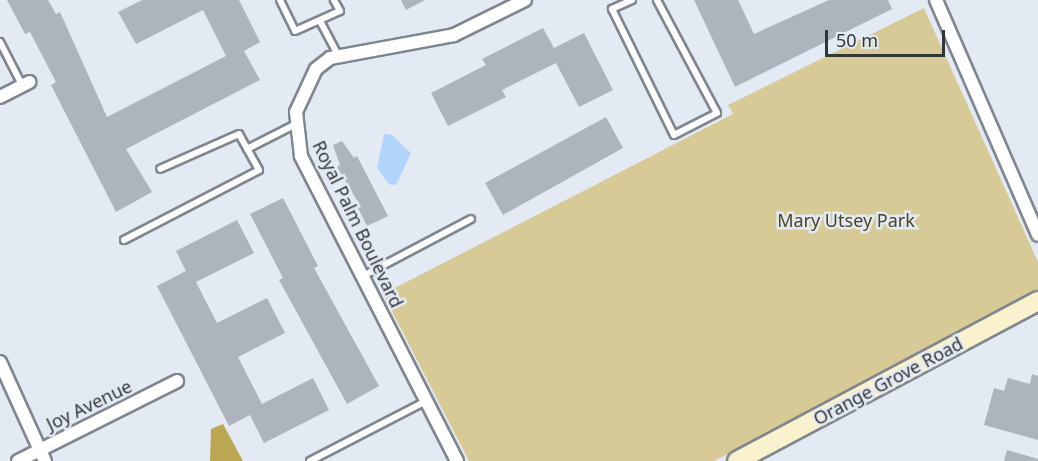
<!DOCTYPE html>
<html>
<head>
<meta charset="utf-8">
<style>
  body { margin:0 }
  #map { position:relative; width:1038px; height:461px; overflow:hidden; background:#e3eaf3; font-family:"Noto Sans",sans-serif }
  div>[style] { position:absolute }
  .green>* { inset:0; background:#d8ca96 }
  .forest>* { inset:0; background:#bba651 }
  .water>* { inset:0; background:#b3d4fb }
  .building>* { inset:0; background:#adb4bd }
  .roads { filter:drop-shadow(2px 0 #7f868e) drop-shadow(-2px 0 #7f868e) drop-shadow(0 2px #7f868e) drop-shadow(0 -2px #7f868e) }
  .lane>* { height:6px; margin:-3px; padding:0 3px; transform-origin:3px; border-radius:3px; background:#fff }
  .street>* { height:12px; margin:-6px; padding:0 6px; transform-origin:6px; border-radius:6px; background:#fff }
  .secondary>* { height:18px; margin:-9px; padding:0 9px; transform-origin:9px; border-radius:9px; background:#faf1cd }
  span { translate:-50% -50%; white-space:nowrap; text-align:center; line-height:1.15; -webkit-text-stroke:5px #e3eaf3; paint-order:stroke }
  .park-label { font-size:18px; color:#4e4520 }
  .street-label { font-size:18px; color:#34373a }
  .scale { position:absolute; left:825px; top:30px; width:120px; height:27px; box-sizing:border-box; border:3px solid #34373a; border-top:0; padding-left:8px; font-size:18px; line-height:21px; white-space:nowrap; color:#34373a; -webkit-text-stroke:4px #e3eaf3; paint-order:stroke }
</style>
</head>
<body>
<div id="map">
  <div class="green">
    <div style="clip-path:polygon(924px 8px,1038px 262px,1038px 291px,1032px 297px,714px 461px,469px 461px,383px 294px,733px 114px,728px 105px)"></div>
  </div>
  <div class="forest">
    <div style="clip-path:polygon(223px 424px,243px 461px,210px 461px,211px 429px)"></div>
  </div>
  <div class="water">
    <div style="clip-path:polygon(384px 134px,392px 135px,411px 153px,396px 185px,389px 184px,377px 168px)"></div>
  </div>
  <div class="building">
    <div style="clip-path:polygon(7px 0,48px 0,56px 14px,60px 12px,107px 117px,226px 56px,203px 10px,136px 44px,118px 12px,142px 0,239px 0,260px 42px,244px 51px,260px 80px,126px 149px,152px 192px,116px 212px,51px 85px,56px 82px,30px 32px,25px 34px)"></div>
    <div style="clip-path:polygon(401px 0,425px 0,406px 10px)"></div>
    <div style="clip-path:polygon(694px 0,738px 0,754px 34px,829px 0,888px 0,892px 9px,735px 87px)"></div>
    <div style="clip-path:polygon(543px 28px,554px 48px,584px 33px,613px 90px,579px 107px,556px 63px,502px 90px,506px 97px,448px 126px,431px 93px,486px 65px,482px 59px)"></div>
    <div style="clip-path:polygon(606px 117px,623px 148px,503px 215px,485px 183px)"></div>
    <div style="clip-path:polygon(342px 141px,354px 158px,357px 156px,388px 216px,367px 226px,358px 208px,361px 207px,337px 167px,340px 165px,333px 145px)"></div>
    <div style="clip-path:polygon(283px 198px,318px 266px,314px 268px,379px 386px,347px 404px,279px 280px,283px 278px,250px 214px)"></div>
    <div style="clip-path:polygon(237px 220px,254px 253px,196px 282px,217px 323px,267px 298px,285px 333px,238px 357px,262px 404px,313px 378px,329px 410px,264px 443px,250px 415px,229px 426px,157px 286px,186px 271px,176px 251px)"></div>
    <div style="clip-path:polygon(1032px 374px,1038px 376px,1038px 440px,984px 425px,994px 388px,1004px 391px,1008px 378px,1030px 384px)"></div>
    <div style="clip-path:polygon(1007px 450px,1038px 459px,1038px 461px,1004px 461px)"></div>
  </div>
  <div class="roads">
    <div class="lane">
      <div style="left:280px;top:0;width:34px;rotate:64deg"></div>
      <div style="left:295px;top:31px;width:49px;rotate:-24deg"></div>
      <div style="left:340px;top:11px;width:13px;rotate:-119deg"></div>
      <div style="left:632px;top:0;width:22px;rotate:156deg"></div>
      <div style="left:612px;top:9px;width:140px;rotate:63.8deg"></div>
      <div style="left:674px;top:135px;width:48px;rotate:-27.1deg"></div>
      <div style="left:717px;top:113px;width:128px;rotate:-118deg"></div>
      <div style="left:320px;top:21px;width:38px;rotate:62deg"></div>
      <div style="left:0;top:42px;width:48px;rotate:62.9deg"></div>
      <div style="left:247px;top:149px;width:55px;rotate:-27deg"></div>
      <div style="left:124px;top:240px;width:152px;rotate:-27.4deg"></div>
      <div style="left:259px;top:170px;width:41px;rotate:-119.1deg"></div>
      <div style="left:239px;top:134px;width:86px;rotate:156.1deg"></div>
      <div style="left:363px;top:276px;width:122px;rotate:-27.8deg"></div>
      <div style="left:310px;top:461px;width:131px;rotate:-27.3deg"></div>
    </div>
    <div class="street">
      <div style="left:936px;top:0;width:256px;rotate:66.5deg"></div>
      <div style="left:0;top:97px;width:33px;rotate:-27deg"></div>
      <div style="left:0;top:362px;width:109px;rotate:65.6deg"></div>
      <div style="left:18px;top:461px;width:178px;rotate:-26.7deg"></div>
      <div style="left:457px;top:461px;width:343px;rotate:-117.1deg"></div>
      <div style="left:301px;top:156px;width:44px;rotate:-96.5deg"></div>
      <div style="left:296px;top:112px;width:47px;rotate:-65.1deg"></div>
      <div style="left:316px;top:69px;width:18px;rotate:-38deg"></div>
      <div style="left:330px;top:58px;width:126px;rotate:-10.5deg"></div>
      <div style="left:454px;top:35px;width:79px;rotate:-26.2deg"></div>
    </div>
    <div class="secondary">
      <div style="left:737px;top:461px;width:341px;rotate:-28deg"></div>
    </div>
  </div>
  <div class="park-label">
    <span style="left:846px;top:220px">Mary Utsey Park</span>
  </div>
  <div class="street-label">
    <span style="left:358px;top:224px;rotate:64deg">Royal Palm Boulevard</span>
    <span style="left:888px;top:381px;rotate:-28deg">Orange Grove Road</span>
    <span style="left:89px;top:405px;rotate:-26deg">Joy Avenue</span>
  </div>
  <div class="scale">50 m</div>
</div>
</body>
</html>
